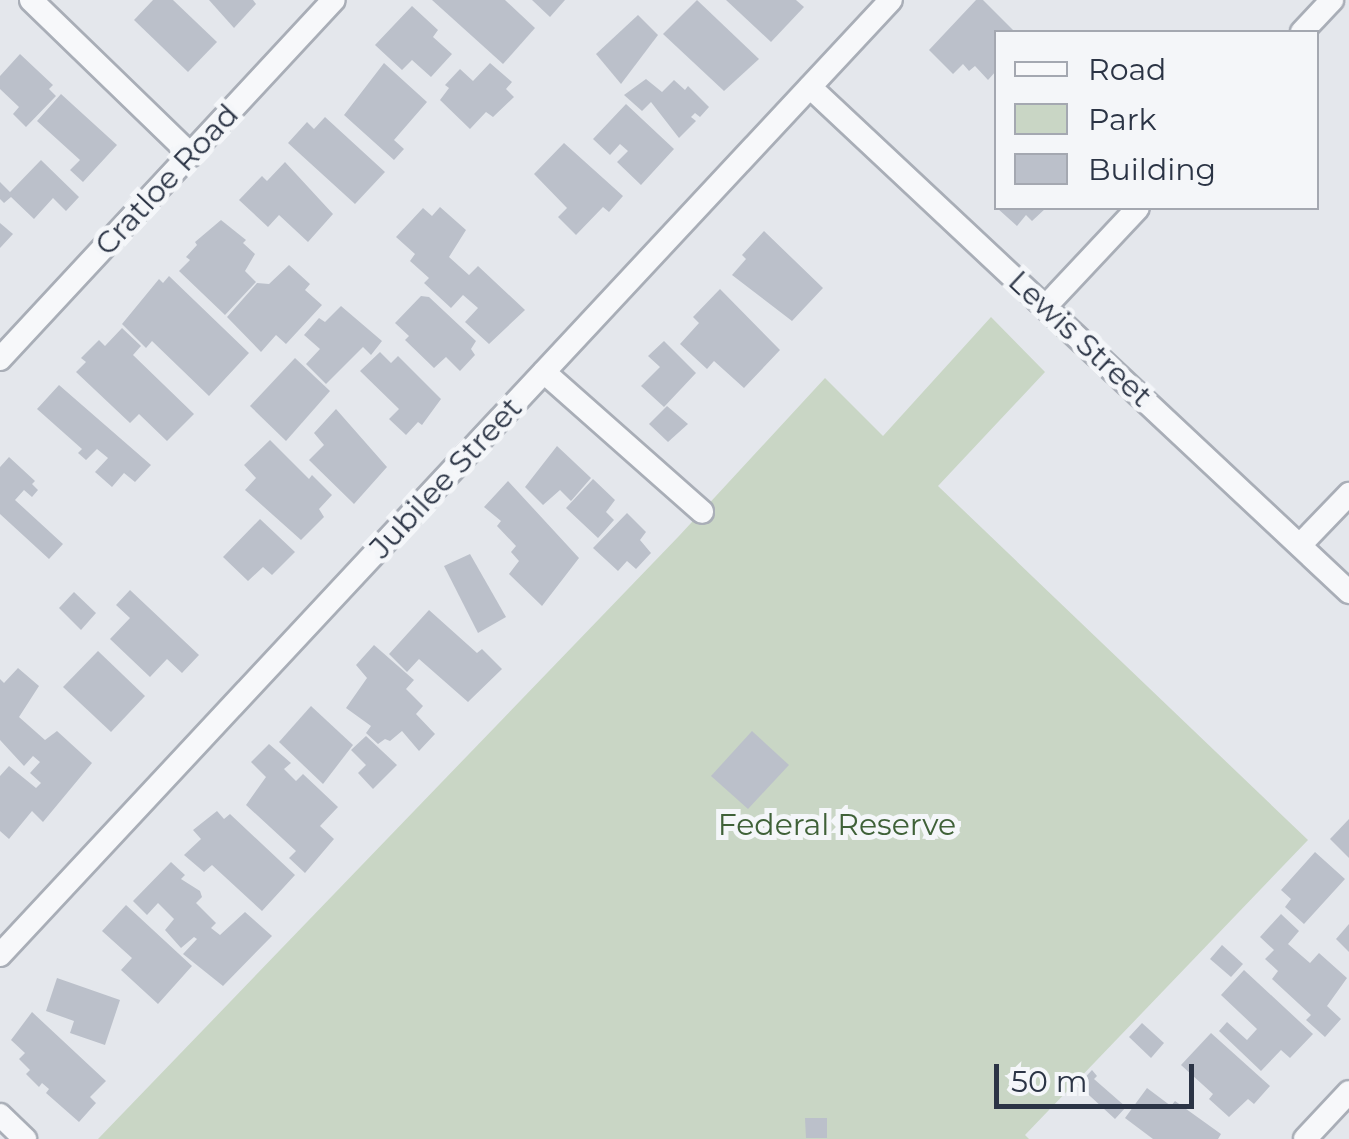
<!DOCTYPE html>
<html>
<head>
<meta charset="utf-8">
<style>
  body { margin:0 }
  #map { position:relative; width:1349px; height:1139px; overflow:hidden; background:#e4e7ec; font-family:Montserrat,sans-serif }
  div>[style] { position:absolute }
  .green>* { inset:0; background:#c9d6c5 }
  .building>* { inset:0; background:#bbc0ca }
  .roads { filter:drop-shadow(2px 0 #a9aeb7) drop-shadow(-2px 0 #a9aeb7) drop-shadow(0 2px #a9aeb7) drop-shadow(0 -2px #a9aeb7) }
  .street>* { height:22px; margin:-11px; padding:0 11px; transform-origin:11px; border-radius:11px; background:#f7f8fa }
  span { translate:-50% -50%; white-space:nowrap; text-align:center; line-height:1.15; -webkit-text-stroke:10px #f4f6f9; paint-order:stroke }
  .street-label { font-size:30px; color:#2b3445 }
  .park-label { font-size:30px; color:#3f6138 }
  .legend { position:absolute; left:994px; top:30px; width:325px; height:180px; box-sizing:border-box; background:#f4f6f9; border:2px solid #a4a8b1; margin:0; padding:12px 18px; list-style:none; font-size:30px; color:#2b3445 }
  .legend li { display:flex; align-items:center; gap:20px; height:50px }
  .legend b { width:50px; border:2px solid #a4a8b1 }
  .scale { position:absolute; left:994px; top:1064px; width:200px; height:45px; box-sizing:border-box; border:5px solid #2b3445; border-top:0; padding-left:12px; font-size:30px; line-height:35px; white-space:nowrap; color:#2b3445; -webkit-text-stroke:8px #f4f6f9; paint-order:stroke }
</style>
</head>
<body>
<div id="map">
  <div class="green">
    <div style="clip-path:polygon(991px 317px,1045px 372px,938px 486px,1308px 840px,1025px 1135px,1029px 1139px,98px 1139px,679px 536px,825px 378px,883px 436px)"></div>
  </div>
  <div class="building">
    <div style="clip-path:polygon(153px 0,173px 0,217px 42px,188px 72px,134px 20px)"></div>
    <div style="clip-path:polygon(209px 0,253px 0,256px 4px,234px 28px)"></div>
    <div style="clip-path:polygon(432px 0,505px 0,535px 28px,503px 64px)"></div>
    <div style="clip-path:polygon(532px 0,565px 0,550px 17px)"></div>
    <div style="clip-path:polygon(697px 0,759px 59px,724px 91px,663px 34px)"></div>
    <div style="clip-path:polygon(726px 0,796px 0,804px 7px,771px 42px)"></div>
    <div style="clip-path:polygon(976px 0,983px 0,1015px 32px,996px 32px,996px 71px,988px 80px,975px 66px,969px 71px,963px 64px,953px 74px,929px 50px)"></div>
    <div style="clip-path:polygon(412px 6px,438px 30px,433px 37px,452px 54px,431px 77px,412px 60px,402px 70px,375px 45px)"></div>
    <div style="clip-path:polygon(638px 15px,658px 35px,621px 84px,596px 54px)"></div>
    <div style="clip-path:polygon(20px 54px,53px 85px,49px 89px,56px 96px,26px 127px,13px 114px,19px 107px,0 89px,0 76px)"></div>
    <div style="clip-path:polygon(384px 63px,427px 102px,394px 140px,404px 149px,394px 160px,344px 115px)"></div>
    <div style="clip-path:polygon(490px 63px,512px 82px,506px 89px,514px 97px,493px 117px,486px 112px,470px 129px,440px 100px,449px 88px,445px 85px,460px 69px,473px 81px)"></div>
    <div style="clip-path:polygon(646px 79px,662px 92px,674px 80px,685px 90px,688px 86px,709px 107px,700px 117px,695px 113px,691px 117px,696px 121px,679px 138px,651px 102px,642px 111px,624px 95px)"></div>
    <div style="clip-path:polygon(61px 94px,117px 145px,83px 182px,70px 170px,80px 160px,37px 121px)"></div>
    <div style="clip-path:polygon(626px 104px,674px 149px,641px 185px,617px 162px,628px 151px,620px 144px,610px 155px,593px 139px)"></div>
    <div style="clip-path:polygon(325px 117px,385px 172px,355px 204px,288px 143px,307px 122px,314px 129px)"></div>
    <div style="clip-path:polygon(564px 143px,623px 196px,609px 212px,603px 207px,576px 235px,558px 217px,567px 208px,534px 174px)"></div>
    <div style="clip-path:polygon(41px 160px,79px 197px,66px 211px,53px 198px,34px 219px,11px 197px,4px 203px,0 199px,0 182px,10px 192px)"></div>
    <div style="clip-path:polygon(285px 162px,333px 214px,308px 242px,279px 215px,268px 227px,239px 200px,262px 176px,267px 181px)"></div>
    <div style="clip-path:polygon(440px 207px,466px 230px,449px 257px,469px 275px,478px 266px,525px 310px,489px 344px,465px 322px,478px 308px,463px 295px,451px 308px,424px 283px,429px 278px,410px 261px,415px 254px,396px 237px,423px 208px,432px 216px)"></div>
    <div style="clip-path:polygon(997px 208px,1046px 208px,1032px 221px,1026px 215px,1017px 226px)"></div>
    <div style="clip-path:polygon(221px 220px,246px 240px,243px 243px,255px 254px,245px 271px,256px 282px,225px 315px,179px 271px,190px 260px,186px 257px,197px 245px,195px 242px)"></div>
    <div style="clip-path:polygon(0 223px,13px 234px,0 248px)"></div>
    <div style="clip-path:polygon(764px 231px,823px 288px,792px 321px,732px 275px,746px 259px,742px 255px)"></div>
    <div style="clip-path:polygon(289px 265px,310px 284px,305px 290px,322px 305px,286px 344px,276px 335px,261px 352px,227px 317px,257px 283px,269px 284px)"></div>
    <div style="clip-path:polygon(169px 276px,249px 353px,209px 396px,152px 341px,146px 348px,122px 324px,159px 279px,163px 283px)"></div>
    <div style="clip-path:polygon(720px 289px,780px 350px,744px 388px,714px 361px,707px 369px,680px 344px,699px 323px,693px 317px)"></div>
    <div style="clip-path:polygon(421px 296px,429px 297px,476px 341px,471px 349px,475px 355px,460px 371px,446px 357px,434px 368px,405px 340px,409px 336px,395px 323px)"></div>
    <div style="clip-path:polygon(341px 306px,382px 341px,371px 355px,363px 347px,326px 384px,306px 364px,320px 349px,304px 335px,319px 318px,325px 322px)"></div>
    <div style="clip-path:polygon(122px 328px,141px 346px,133px 355px,194px 414px,167px 441px,139px 414px,130px 423px,76px 372px,86px 362px,81px 358px,99px 340px,105px 346px)"></div>
    <div style="clip-path:polygon(664px 341px,696px 373px,664px 407px,641px 386px,660px 367px,648px 356px)"></div>
    <div style="clip-path:polygon(380px 352px,391px 363px,398px 356px,441px 399px,422px 425px,418px 422px,406px 435px,389px 419px,399px 409px,360px 371px)"></div>
    <div style="clip-path:polygon(295px 358px,330px 391px,286px 441px,250px 406px)"></div>
    <div style="clip-path:polygon(59px 385px,151px 465px,135px 482px,124px 473px,112px 487px,95px 472px,108px 458px,97px 449px,86px 460px,78px 453px,82px 449px,37px 409px)"></div>
    <div style="clip-path:polygon(667px 406px,688px 424px,668px 442px,649px 424px)"></div>
    <div style="clip-path:polygon(336px 409px,387px 467px,354px 504px,309px 460px,324px 445px,314px 433px)"></div>
    <div style="clip-path:polygon(270px 440px,309px 479px,312px 475px,332px 495px,319px 509px,324px 517px,301px 540px,245px 490px,256px 478px,244px 465px)"></div>
    <div style="clip-path:polygon(557px 446px,591px 478px,571px 501px,560px 490px,543px 505px,525px 487px)"></div>
    <div style="clip-path:polygon(9px 457px,35px 481px,32px 484px,38px 490px,32px 497px,24px 490px,15px 500px,63px 544px,49px 559px,0 514px,0 467px)"></div>
    <div style="clip-path:polygon(593px 479px,615px 500px,606px 512px,614px 520px,598px 538px,566px 508px)"></div>
    <div style="clip-path:polygon(508px 481px,579px 558px,542px 606px,509px 574px,519px 561px,511px 552px,516px 546px,497px 526px,501px 521px,484px 507px)"></div>
    <div style="clip-path:polygon(627px 513px,646px 532px,640px 540px,651px 553px,636px 569px,627px 561px,618px 571px,593px 548px)"></div>
    <div style="clip-path:polygon(260px 519px,295px 552px,272px 575px,263px 567px,248px 581px,223px 557px)"></div>
    <div style="clip-path:polygon(470px 554px,506px 617px,478px 633px,444px 566px)"></div>
    <div style="clip-path:polygon(130px 590px,199px 655px,182px 673px,167px 659px,150px 677px,110px 639px,130px 618px,116px 605px)"></div>
    <div style="clip-path:polygon(74px 592px,96px 613px,81px 630px,59px 608px)"></div>
    <div style="clip-path:polygon(429px 610px,477px 653px,482px 649px,502px 669px,468px 702px,419px 659px,407px 672px,389px 654px)"></div>
    <div style="clip-path:polygon(374px 645px,414px 680px,406px 689px,423px 706px,416px 714px,435px 734px,419px 751px,402px 731px,390px 741px,385px 739px,378px 744px,366px 733px,371px 726px,346px 708px,367px 678px,356px 665px)"></div>
    <div style="clip-path:polygon(98px 651px,145px 696px,111px 732px,63px 687px)"></div>
    <div style="clip-path:polygon(18px 668px,39px 686px,19px 717px,45px 740px,57px 731px,92px 763px,43px 822px,32px 811px,9px 839px,0 831px,0 776px,9px 766px,36px 788px,41px 783px,30px 773px,40px 762px,33px 756px,24px 766px,0 740px,0 679px,4px 683px)"></div>
    <div style="clip-path:polygon(311px 706px,353px 745px,323px 784px,279px 742px)"></div>
    <div style="clip-path:polygon(752px 731px,789px 765px,748px 809px,711px 776px)"></div>
    <div style="clip-path:polygon(366px 736px,397px 765px,373px 789px,358px 773px,366px 765px,351px 750px)"></div>
    <div style="clip-path:polygon(269px 744px,291px 763px,284px 769px,296px 781px,303px 774px,338px 807px,320px 826px,334px 839px,305px 873px,289px 858px,296px 851px,246px 805px,266px 777px,251px 762px)"></div>
    <div style="clip-path:polygon(217px 811px,224px 819px,230px 814px,295px 875px,262px 911px,212px 865px,204px 872px,184px 855px,201px 839px,193px 830px)"></div>
    <div style="clip-path:polygon(1349px 819px,1349px 858px,1330px 839px)"></div>
    <div style="clip-path:polygon(1315px 852px,1345px 879px,1304px 924px,1285px 907px,1291px 899px,1281px 890px)"></div>
    <div style="clip-path:polygon(171px 862px,185px 875px,181px 879px,200px 891px,202px 897px,196px 903px,216px 923px,211px 928px,220px 935px,245px 912px,272px 936px,223px 986px,183px 954px,197px 939px,194px 937px,181px 948px,165px 930px,174px 919px,158px 903px,147px 915px,133px 901px)"></div>
    <div style="clip-path:polygon(126px 905px,192px 966px,158px 1004px,121px 970px,132px 958px,102px 931px)"></div>
    <div style="clip-path:polygon(1281px 914px,1299px 931px,1288px 944px,1310px 963px,1319px 953px,1347px 978px,1327px 1006px,1341px 1019px,1325px 1037px,1306px 1020px,1311px 1015px,1272px 979px,1278px 971px,1265px 959px,1274px 950px,1260px 937px)"></div>
    <div style="clip-path:polygon(1349px 924px,1349px 952px,1336px 939px)"></div>
    <div style="clip-path:polygon(1222px 945px,1243px 964px,1231px 977px,1210px 959px)"></div>
    <div style="clip-path:polygon(1244px 970px,1313px 1034px,1290px 1058px,1281px 1050px,1261px 1071px,1219px 1031px,1227px 1022px,1247px 1040px,1257px 1029px,1221px 995px)"></div>
    <div style="clip-path:polygon(57px 978px,120px 1000px,105px 1045px,70px 1033px,74px 1021px,46px 1011px)"></div>
    <div style="clip-path:polygon(32px 1012px,106px 1081px,90px 1097px,96px 1103px,79px 1122px,46px 1093px,49px 1089px,42px 1083px,39px 1087px,26px 1074px,30px 1070px,19px 1059px,25px 1053px,11px 1040px)"></div>
    <div style="clip-path:polygon(1142px 1023px,1164px 1043px,1151px 1058px,1129px 1037px)"></div>
    <div style="clip-path:polygon(1211px 1033px,1270px 1086px,1254px 1104px,1248px 1099px,1229px 1117px,1209px 1099px,1213px 1094px,1181px 1065px)"></div>
    <div style="clip-path:polygon(1092px 1070px,1097px 1076px,1094px 1079px,1126px 1107px,1115px 1119px,1078px 1085px)"></div>
    <div style="clip-path:polygon(1147px 1088px,1171px 1106px,1175px 1101px,1221px 1134px,1218px 1139px,1153px 1139px,1125px 1118px)"></div>
    <div style="clip-path:polygon(805px 1118px,827px 1118px,827px 1138px,806px 1138px)"></div>
  </div>
  <div class="roads">
    <div class="street">
      <div style="left:31px;top:0;width:223px;rotate:44.1deg"></div>
      <div style="left:1302px;top:32px;width:44px;rotate:-46.8deg"></div>
      <div style="left:810px;top:87px;width:739px;rotate:43.13deg"></div>
      <div style="left:1046px;top:306px;width:134px;rotate:-46.8deg"></div>
      <div style="left:0;top:359px;width:490px;rotate:-47.1deg"></div>
      <div style="left:544px;top:372px;width:211px;rotate:41.5deg"></div>
      <div style="left:1300px;top:545px;width:71px;rotate:-46.1deg"></div>
      <div style="left:0;top:955px;width:1306px;rotate:-46.99deg"></div>
      <div style="left:0;top:1115px;width:35px;rotate:44deg"></div>
      <div style="left:1305px;top:1139px;width:64px;rotate:-46.9deg"></div>
    </div>
  </div>
  <div class="street-label">
    <span style="left:167px;top:180px;rotate:-47deg">Cratloe Road</span>
    <span style="left:1080px;top:339px;rotate:43deg">Lewis Street</span>
    <span style="left:446px;top:478px;rotate:-47deg">Jubilee Street</span>
  </div>
  <div class="park-label">
    <span style="left:837px;top:825px">Federal Reserve</span>
  </div>
  <ul class="legend">
  <li><b style="height:12px;background:#f7f8fa"></b>Road</li>
  <li><b style="height:28px;background:#c9d6c5"></b>Park</li>
  <li><b style="height:28px;background:#bbc0ca"></b>Building</li>
  </ul>
  <div class="scale">50 m</div>
</div>
</body>
</html>
